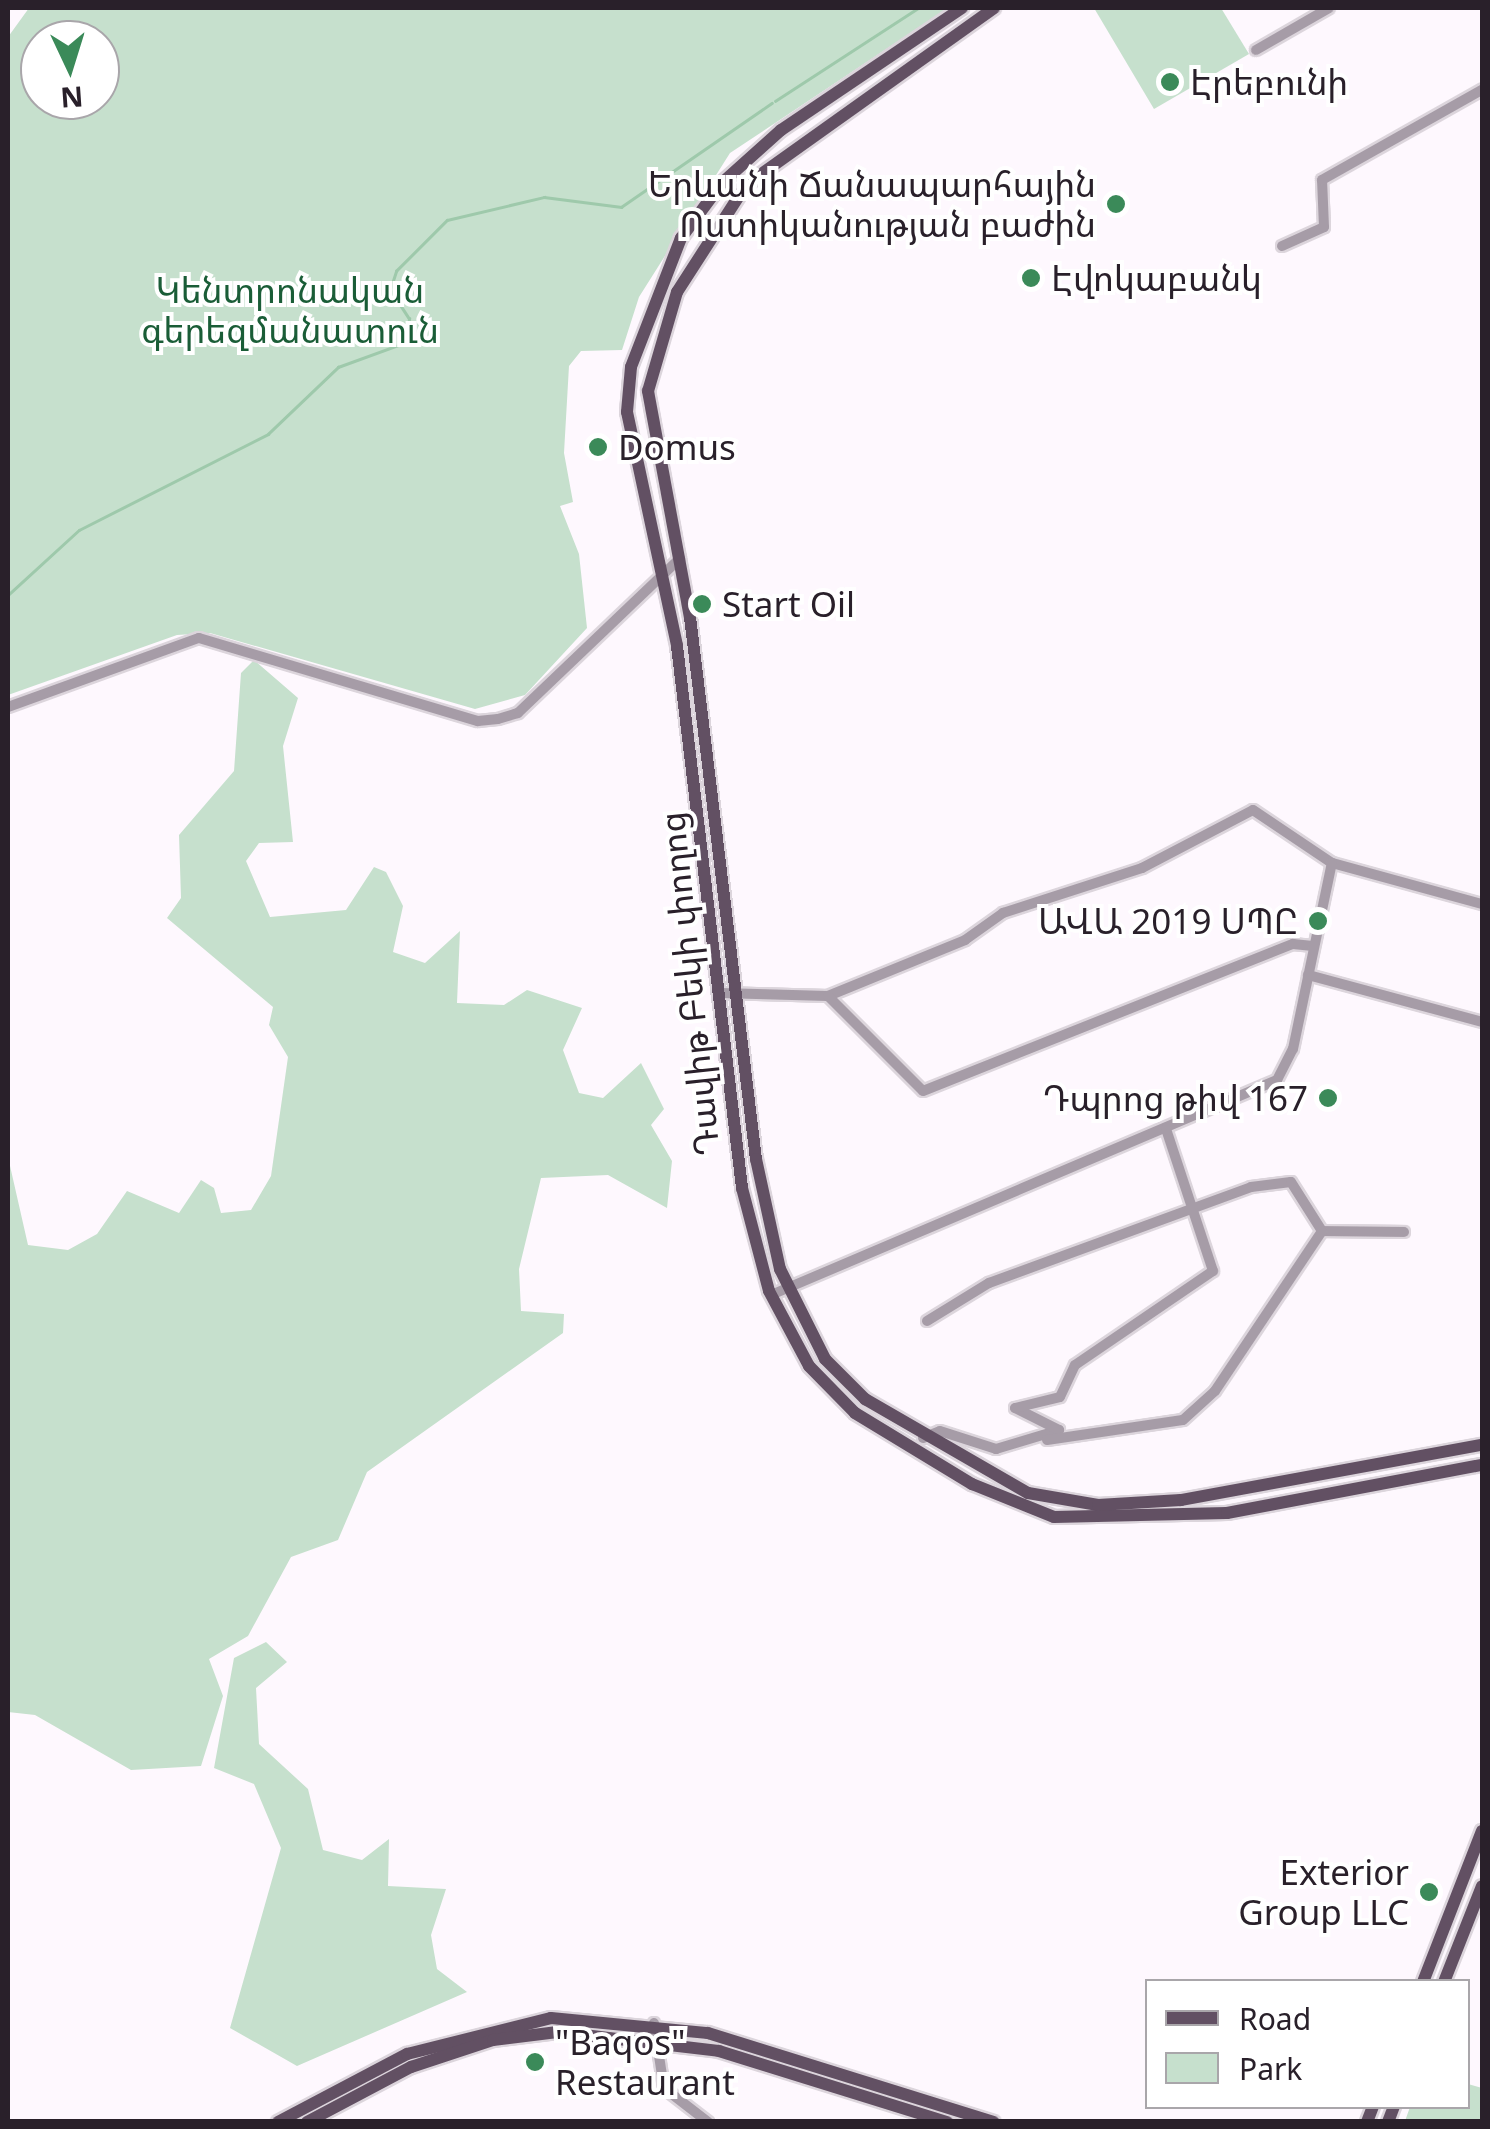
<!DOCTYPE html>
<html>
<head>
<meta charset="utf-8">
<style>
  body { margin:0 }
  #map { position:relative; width:1490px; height:2129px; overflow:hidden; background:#fef8fe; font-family:"Noto Sans","Noto Sans Armenian",sans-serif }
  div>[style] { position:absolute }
  .green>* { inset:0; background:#c6e0cd }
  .stream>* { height:2.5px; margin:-1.25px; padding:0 1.25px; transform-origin:1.25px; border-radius:1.25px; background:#9ec9ab }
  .roads { filter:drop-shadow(2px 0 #dcd5dc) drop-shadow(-2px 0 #dcd5dc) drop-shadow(0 2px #dcd5dc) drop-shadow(0 -2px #dcd5dc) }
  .minor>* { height:10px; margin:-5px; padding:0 5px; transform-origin:5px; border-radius:5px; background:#a69ca7 }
  .major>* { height:12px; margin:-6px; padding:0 6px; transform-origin:6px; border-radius:6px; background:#625063 }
  .dots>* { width:28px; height:28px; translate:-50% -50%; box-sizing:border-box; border:5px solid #fff; border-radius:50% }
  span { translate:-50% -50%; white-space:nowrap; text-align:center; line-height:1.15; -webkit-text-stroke:8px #fff; paint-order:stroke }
  .poi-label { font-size:35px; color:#29202a }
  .left { translate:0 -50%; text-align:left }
  .right { translate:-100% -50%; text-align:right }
  .park-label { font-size:35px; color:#1a5d37 }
  .street-label { font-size:35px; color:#29202a }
  .frame { position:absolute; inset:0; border:10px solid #29202a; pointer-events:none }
  .legend { position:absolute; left:1145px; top:1979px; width:325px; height:130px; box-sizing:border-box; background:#fff; border:2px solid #a9a6aa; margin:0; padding:12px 18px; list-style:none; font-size:30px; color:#29202a }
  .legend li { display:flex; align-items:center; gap:20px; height:50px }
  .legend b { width:50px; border:2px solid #a9a6aa }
  .north { position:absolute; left:20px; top:20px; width:100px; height:100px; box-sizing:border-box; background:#fff; border:2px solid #a9a6aa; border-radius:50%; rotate:176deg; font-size:28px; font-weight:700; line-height:40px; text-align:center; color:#29202a }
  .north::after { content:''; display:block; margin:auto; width:35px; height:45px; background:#3b8a59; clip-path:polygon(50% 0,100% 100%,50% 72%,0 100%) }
</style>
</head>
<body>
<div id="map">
  <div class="green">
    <div style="clip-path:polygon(evenodd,29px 8px,948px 8px,730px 153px,639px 297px,622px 350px,581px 351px,569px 366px,564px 453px,573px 502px,560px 506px,579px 554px,587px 628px,525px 695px,475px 709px,210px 633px,177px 635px,8px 695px,8px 37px,29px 8px,40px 40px,100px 40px,100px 100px,40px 100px,40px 40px)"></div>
    <div style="clip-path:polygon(1094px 8px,1221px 8px,1249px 54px,1154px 109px)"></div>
    <div style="clip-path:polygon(254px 660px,298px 698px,283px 746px,293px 842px,259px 843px,246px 861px,270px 917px,346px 910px,374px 867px,386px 872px,403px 906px,393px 952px,425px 963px,460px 931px,457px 1003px,504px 1005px,527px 990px,582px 1008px,563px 1050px,579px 1093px,603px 1098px,641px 1063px,664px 1109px,651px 1125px,672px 1161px,667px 1208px,608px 1175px,541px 1178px,519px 1269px,521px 1311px,564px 1314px,563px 1333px,367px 1472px,338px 1540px,291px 1557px,248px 1636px,209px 1659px,223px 1696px,201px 1766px,131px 1770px,35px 1715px,8px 1712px,8px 1157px,28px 1245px,68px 1250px,97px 1234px,127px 1191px,179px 1213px,201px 1180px,214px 1188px,221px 1213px,251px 1210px,271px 1176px,288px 1057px,269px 1025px,273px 1007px,167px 918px,181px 898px,179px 835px,234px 771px,241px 673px)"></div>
    <div style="clip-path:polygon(266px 1642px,287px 1662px,256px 1688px,259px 1744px,308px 1789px,323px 1850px,362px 1860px,389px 1839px,388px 1886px,446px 1889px,431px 1935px,437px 1969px,467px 1992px,297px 2066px,230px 2028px,281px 1848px,254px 1784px,214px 1768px,234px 1658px)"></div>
    <div style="clip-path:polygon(1468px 2084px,1482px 2088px,1482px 2121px,1405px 2121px,1410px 2107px,1468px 2106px)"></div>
  </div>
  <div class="stream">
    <div style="left:775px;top:101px;width:171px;rotate:-33deg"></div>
    <div style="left:8px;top:595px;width:96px;rotate:-42.5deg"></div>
    <div style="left:79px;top:530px;width:212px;rotate:-26.9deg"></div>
    <div style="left:268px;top:434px;width:97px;rotate:-43.7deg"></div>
    <div style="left:338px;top:367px;width:70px;rotate:-20deg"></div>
    <div style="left:404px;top:343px;width:25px;rotate:-78deg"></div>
    <div style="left:409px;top:319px;width:35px;rotate:-123deg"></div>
    <div style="left:390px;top:290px;width:20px;rotate:-72deg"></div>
    <div style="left:396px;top:271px;width:72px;rotate:-45deg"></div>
    <div style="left:447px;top:220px;width:100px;rotate:-13.3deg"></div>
    <div style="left:544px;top:197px;width:78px;rotate:7.4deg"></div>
    <div style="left:621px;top:207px;width:183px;rotate:-34.6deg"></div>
  </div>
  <div class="roads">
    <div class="minor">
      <div style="left:1256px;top:50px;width:84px;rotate:-29.9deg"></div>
      <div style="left:1282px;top:246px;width:46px;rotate:-24.3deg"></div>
      <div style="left:1324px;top:227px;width:47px;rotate:-92.4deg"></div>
      <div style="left:1322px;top:180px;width:184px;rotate:-29.4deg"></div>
      <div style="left:8px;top:707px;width:203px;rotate:-19.9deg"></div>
      <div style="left:199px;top:638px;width:291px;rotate:16.6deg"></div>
      <div style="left:478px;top:721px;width:20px;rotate:-6deg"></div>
      <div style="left:498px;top:719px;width:21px;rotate:-17deg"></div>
      <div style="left:518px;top:713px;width:224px;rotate:-43.7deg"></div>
      <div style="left:1308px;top:975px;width:180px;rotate:15.1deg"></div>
      <div style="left:721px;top:993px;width:107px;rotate:1.6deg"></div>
      <div style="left:828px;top:996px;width:148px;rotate:-22.2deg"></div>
      <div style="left:965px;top:940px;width:47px;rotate:-35.4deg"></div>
      <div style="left:1003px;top:913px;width:146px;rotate:-17.9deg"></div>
      <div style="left:1142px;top:868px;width:125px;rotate:-27.6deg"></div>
      <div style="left:1253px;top:810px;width:95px;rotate:33.9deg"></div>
      <div style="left:1332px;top:863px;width:156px;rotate:15.3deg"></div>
      <div style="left:828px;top:996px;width:134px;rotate:45deg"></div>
      <div style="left:923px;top:1091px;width:398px;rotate:-21.7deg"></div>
      <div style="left:1293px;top:944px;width:20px;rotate:6deg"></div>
      <div style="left:1322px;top:1231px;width:82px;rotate:0.7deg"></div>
      <div style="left:771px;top:1295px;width:550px;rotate:-23.02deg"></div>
      <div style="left:1277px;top:1080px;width:35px;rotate:-63deg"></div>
      <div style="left:1293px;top:1049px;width:190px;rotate:-78.2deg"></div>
      <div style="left:927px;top:1321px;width:73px;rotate:-31.5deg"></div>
      <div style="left:989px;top:1283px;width:279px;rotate:-20.1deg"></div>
      <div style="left:1251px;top:1187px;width:40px;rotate:-7.1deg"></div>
      <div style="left:1291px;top:1182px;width:58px;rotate:57.7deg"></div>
      <div style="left:923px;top:1438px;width:18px;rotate:-22deg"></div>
      <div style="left:940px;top:1431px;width:59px;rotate:17.8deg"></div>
      <div style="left:996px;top:1449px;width:66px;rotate:-16.8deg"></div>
      <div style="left:1059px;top:1430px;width:49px;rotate:-153.4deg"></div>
      <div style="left:1015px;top:1408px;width:46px;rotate:-13.7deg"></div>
      <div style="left:1060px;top:1397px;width:35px;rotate:-65deg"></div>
      <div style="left:1075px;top:1365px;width:167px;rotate:-34.3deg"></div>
      <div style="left:1213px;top:1271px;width:150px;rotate:-108.3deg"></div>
      <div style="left:1047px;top:1440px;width:137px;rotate:-8.4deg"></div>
      <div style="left:1183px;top:1420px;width:43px;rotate:-42.2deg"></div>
      <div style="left:1215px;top:1391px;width:192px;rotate:-56.2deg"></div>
      <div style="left:654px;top:2023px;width:66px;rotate:81.3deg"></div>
      <div style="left:664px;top:2088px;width:56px;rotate:37.7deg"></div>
    </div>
    <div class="major">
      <div style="left:962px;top:8px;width:218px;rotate:146deg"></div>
      <div style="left:781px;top:130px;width:79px;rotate:138.1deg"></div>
      <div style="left:722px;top:183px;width:69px;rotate:126.7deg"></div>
      <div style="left:681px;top:238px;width:138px;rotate:111.2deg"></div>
      <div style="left:631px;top:367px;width:45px;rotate:95.1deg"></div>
      <div style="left:627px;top:412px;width:239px;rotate:77.9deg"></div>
      <div style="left:677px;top:646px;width:546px;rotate:83.16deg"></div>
      <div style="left:742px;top:1188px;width:106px;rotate:75.3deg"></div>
      <div style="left:769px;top:1291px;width:85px;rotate:61.9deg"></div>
      <div style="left:809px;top:1366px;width:66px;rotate:45.6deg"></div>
      <div style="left:855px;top:1413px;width:137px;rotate:31.3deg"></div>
      <div style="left:972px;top:1484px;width:88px;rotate:21.9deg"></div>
      <div style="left:1054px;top:1517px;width:173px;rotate:-1.3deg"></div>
      <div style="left:1227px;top:1513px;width:259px;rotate:-10.7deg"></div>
      <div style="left:994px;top:8px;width:305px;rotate:144.5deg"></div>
      <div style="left:746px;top:185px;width:127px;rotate:122.8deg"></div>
      <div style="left:677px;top:292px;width:103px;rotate:106.3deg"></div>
      <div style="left:648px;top:391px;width:230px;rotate:79.5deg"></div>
      <div style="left:690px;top:617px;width:546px;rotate:83.06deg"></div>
      <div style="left:756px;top:1159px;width:113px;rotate:77.7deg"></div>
      <div style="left:780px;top:1269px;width:101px;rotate:63.4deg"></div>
      <div style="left:825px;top:1359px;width:57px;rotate:45deg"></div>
      <div style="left:865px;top:1399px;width:188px;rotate:30deg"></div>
      <div style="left:1028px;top:1493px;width:71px;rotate:9.7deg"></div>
      <div style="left:1098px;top:1505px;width:83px;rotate:-3.4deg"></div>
      <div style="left:1181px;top:1500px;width:306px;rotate:-10.4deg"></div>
      <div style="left:1423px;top:1982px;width:162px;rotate:-68.7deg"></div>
      <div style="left:1444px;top:1982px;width:103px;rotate:-68.4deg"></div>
      <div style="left:278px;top:2122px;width:146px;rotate:-27.8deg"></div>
      <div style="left:407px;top:2054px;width:148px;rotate:-14deg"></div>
      <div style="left:551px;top:2018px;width:158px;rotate:5.5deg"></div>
      <div style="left:708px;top:2033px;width:299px;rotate:17.3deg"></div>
      <div style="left:307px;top:2122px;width:118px;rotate:-27.9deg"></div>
      <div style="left:411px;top:2067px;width:86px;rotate:-18.2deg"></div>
      <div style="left:493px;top:2040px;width:65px;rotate:-7deg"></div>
      <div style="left:558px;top:2032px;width:162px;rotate:6.7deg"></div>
      <div style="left:719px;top:2051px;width:239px;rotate:17.3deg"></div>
      <div style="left:1367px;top:2122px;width:17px;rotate:-69deg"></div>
      <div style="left:1388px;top:2122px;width:17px;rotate:-69deg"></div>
    </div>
  </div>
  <div class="dots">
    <div style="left:1170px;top:82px;background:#3b8a59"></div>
    <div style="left:1116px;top:204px;background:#3b8a59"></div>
    <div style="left:1031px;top:278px;background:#3b8a59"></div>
    <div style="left:598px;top:447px;background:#3b8a59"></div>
    <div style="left:702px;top:604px;background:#3b8a59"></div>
    <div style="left:1318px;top:921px;background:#3b8a59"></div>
    <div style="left:1328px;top:1098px;background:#3b8a59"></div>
    <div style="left:1429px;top:1892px;background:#3b8a59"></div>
    <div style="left:535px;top:2062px;background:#3b8a59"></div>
  </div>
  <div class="poi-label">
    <span class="left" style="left:1190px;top:82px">Էրեբունի</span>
    <span class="right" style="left:1096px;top:204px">Երևանի Ճանապարհային<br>Ոստիկանության բաժին</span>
    <span class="left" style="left:1051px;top:278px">Էվոկաբանկ</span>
    <span class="left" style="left:618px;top:447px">Domus</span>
    <span class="left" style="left:722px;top:604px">Start Oil</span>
    <span class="right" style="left:1298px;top:921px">ԱՎԱ 2019 ՍՊԸ</span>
    <span class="right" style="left:1308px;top:1098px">Դպրոց թիվ 167</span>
    <span class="right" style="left:1409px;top:1892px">Exterior<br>Group LLC</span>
    <span class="left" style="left:555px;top:2062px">"Baqos"<br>Restaurant</span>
  </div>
  <div class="park-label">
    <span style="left:290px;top:310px">Կենտրոնական<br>գերեզմանատուն</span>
  </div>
  <div class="street-label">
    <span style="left:689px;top:984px;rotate:-96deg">Դավիթ Բեկի փողոց</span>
  </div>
  <div class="frame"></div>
  <ul class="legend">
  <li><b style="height:12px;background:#625063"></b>Road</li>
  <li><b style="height:28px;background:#c6e0cd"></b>Park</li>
  </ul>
  <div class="north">N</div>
</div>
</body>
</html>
